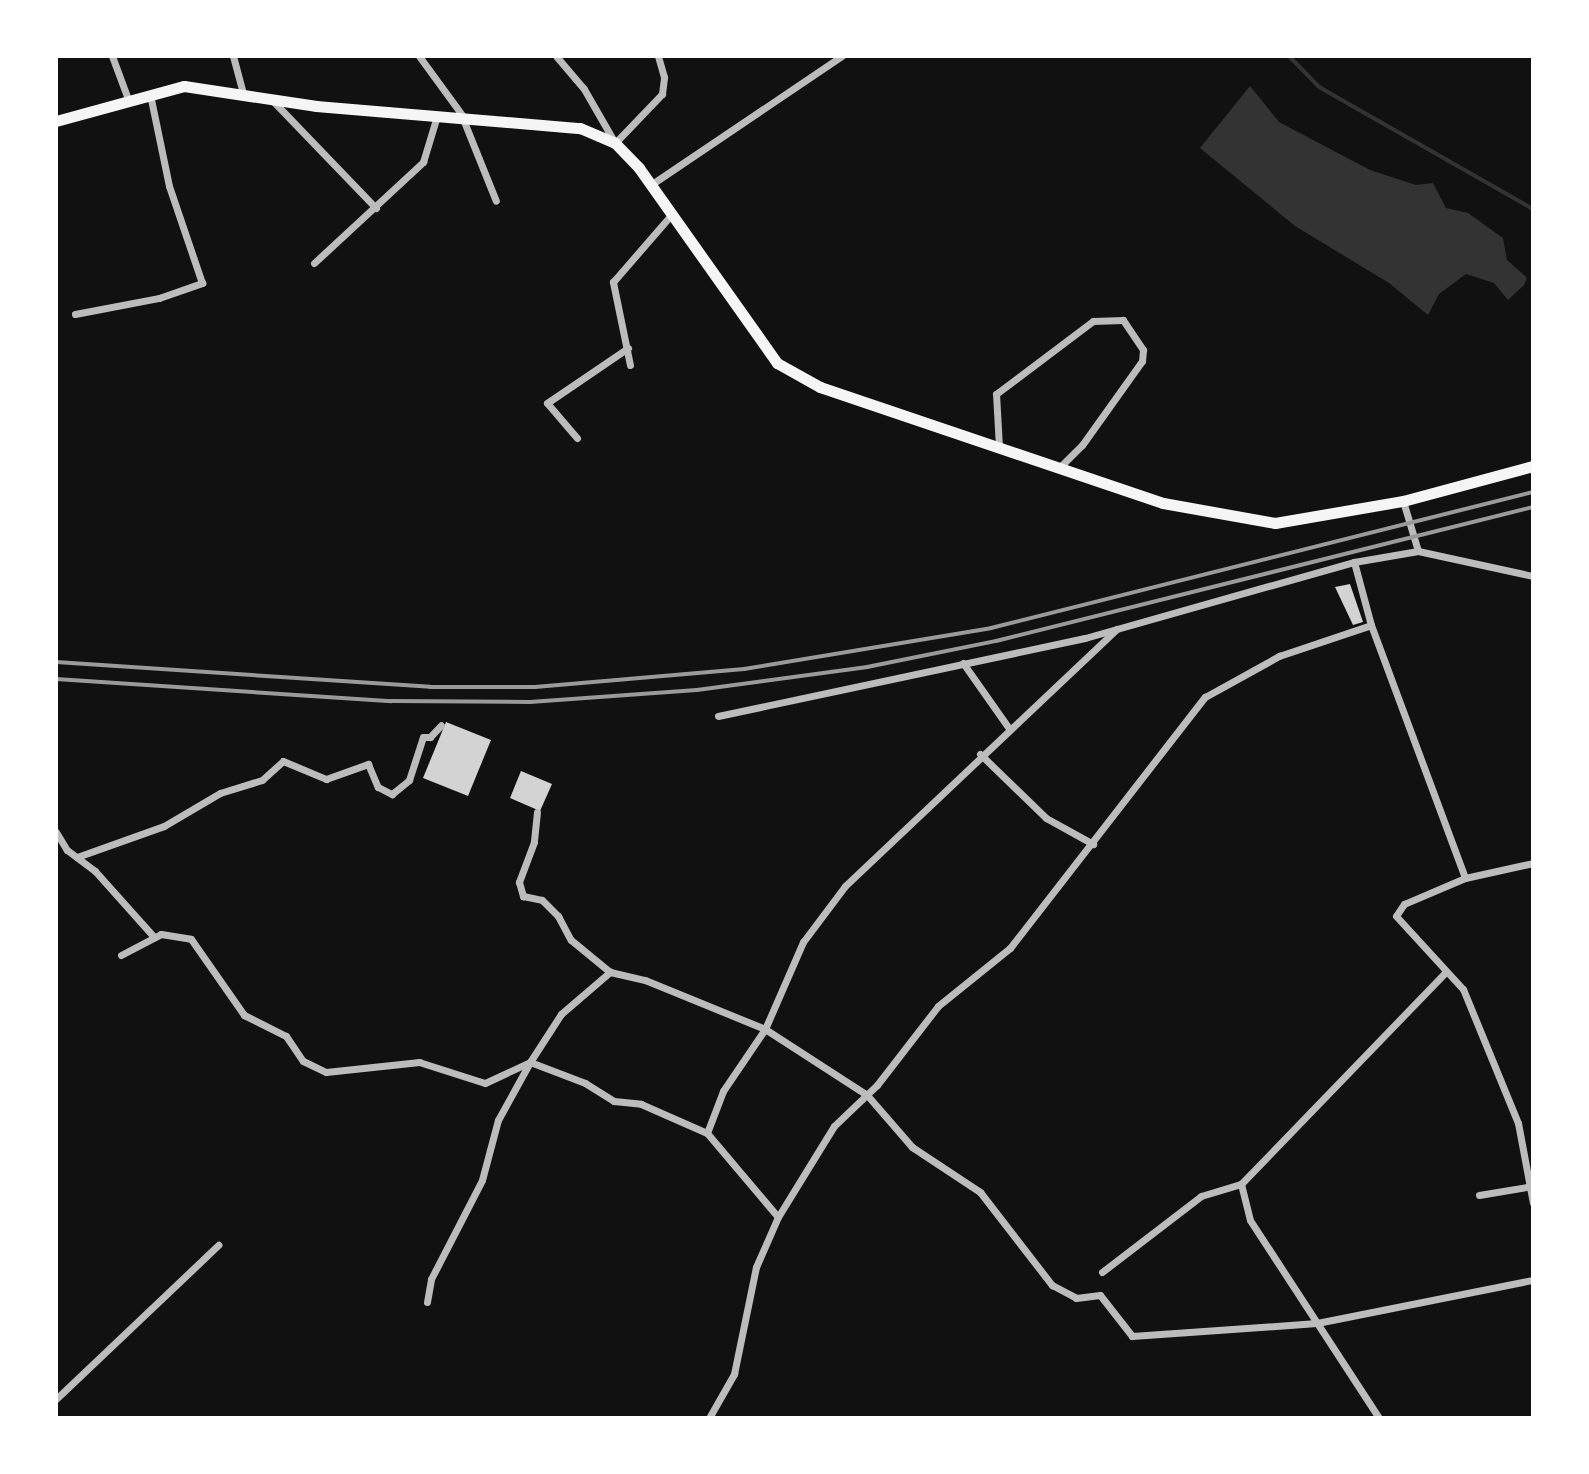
<!DOCTYPE html>
<html>
<head>
<meta charset="utf-8">
<style>
  body { margin:0 }
  #map { position:relative; width:1589px; height:1474px; overflow:hidden; background:#111; font-family:"Playfair Display",serif }
  div>[style] { position:absolute }
  .water>* { inset:0; background:#333 }
  .stream>* { height:4px; margin:-2px; padding:0 2px; transform-origin:2px; border-radius:2px; background:#333 }
  .building>* { inset:0; background:#d3d3d3 }
  .minor>* { height:7px; margin:-3.5px; padding:0 3.5px; transform-origin:3.5px; border-radius:3.5px; background:#bcbcbc }
  .primary>* { height:11px; margin:-5.5px; padding:0 5.5px; transform-origin:5.5px; border-radius:5.5px; background:#f5f5f5 }
  .rail>* { height:4px; margin:-2px; padding:0 2px; transform-origin:2px; border-radius:2px; background:#9a9a9a }
  span { translate:-50% -50%; white-space:nowrap; text-align:center; line-height:1.15; -webkit-text-stroke:8px #fff; paint-order:stroke }
  .frame { position:absolute; inset:0; border:58px solid #fff; pointer-events:none }
</style>
</head>
<body>
<div id="map">
  <div class="water">
    <div style="clip-path:polygon(1250px 86px,1279px 122px,1370px 170px,1416px 185px,1433px 183px,1446px 208px,1468px 213px,1503px 238px,1507px 260px,1527px 278px,1524px 285px,1508px 300px,1494px 283px,1466px 274px,1439px 294px,1428px 315px,1389px 283px,1295px 226px,1200px 148px)"></div>
  </div>
  <div class="stream">
    <div style="left:1289px;top:56px;width:43px;rotate:45.9deg"></div>
    <div style="left:1319px;top:87px;width:246px;rotate:29.7deg"></div>
  </div>
  <div class="building">
    <div style="clip-path:polygon(1350px 584px,1363px 622px,1353px 625px,1335px 587px)"></div>
    <div style="clip-path:polygon(446px 722px,491px 740px,468px 796px,423px 778px)"></div>
    <div style="clip-path:polygon(521px 771px,552px 784px,540px 811px,510px 798px)"></div>
  </div>
  <div class="minor">
    <div style="left:112px;top:56px;width:46px;rotate:69.6deg"></div>
    <div style="left:233px;top:56px;width:39px;rotate:75deg"></div>
    <div style="left:419px;top:56px;width:78px;rotate:53.9deg"></div>
    <div style="left:556px;top:56px;width:43px;rotate:49.7deg"></div>
    <div style="left:584px;top:89px;width:62px;rotate:60.1deg"></div>
    <div style="left:615px;top:143px;width:68px;rotate:-46.2deg"></div>
    <div style="left:662px;top:94px;width:17px;rotate:-83deg"></div>
    <div style="left:664px;top:77px;width:22px;rotate:-106deg"></div>
    <div style="left:272px;top:100px;width:150px;rotate:46.1deg"></div>
    <div style="left:463px;top:119px;width:88px;rotate:68.1deg"></div>
    <div style="left:652px;top:184px;width:229px;rotate:-34deg"></div>
    <div style="left:314px;top:263px;width:149px;rotate:-42.8deg"></div>
    <div style="left:423px;top:162px;width:48px;rotate:-73.1deg"></div>
    <div style="left:75px;top:314px;width:86px;rotate:-10.8deg"></div>
    <div style="left:159px;top:298px;width:46px;rotate:-19.2deg"></div>
    <div style="left:202px;top:283px;width:102px;rotate:-108.8deg"></div>
    <div style="left:169px;top:186px;width:94px;rotate:-101.7deg"></div>
    <div style="left:630px;top:365px;width:85px;rotate:-101.6deg"></div>
    <div style="left:613px;top:282px;width:90px;rotate:-49.1deg"></div>
    <div style="left:577px;top:438px;width:46px;rotate:-130.6deg"></div>
    <div style="left:547px;top:403px;width:98px;rotate:-34.2deg"></div>
    <div style="left:999px;top:447px;width:53px;rotate:-93.2deg"></div>
    <div style="left:996px;top:394px;width:121px;rotate:-37deg"></div>
    <div style="left:1093px;top:321px;width:30px;rotate:-2deg"></div>
    <div style="left:1123px;top:320px;width:36px;rotate:56deg"></div>
    <div style="left:1143px;top:350px;width:11px;rotate:95deg"></div>
    <div style="left:1142px;top:361px;width:103px;rotate:125.5deg"></div>
    <div style="left:1082px;top:445px;width:33px;rotate:135deg"></div>
    <div style="left:1403px;top:501px;width:52px;rotate:73.3deg"></div>
    <div style="left:1371px;top:625px;width:270px;rotate:69.6deg"></div>
    <div style="left:1465px;top:878px;width:66px;rotate:156.9deg"></div>
    <div style="left:1404px;top:904px;width:14px;rotate:124deg"></div>
    <div style="left:1396px;top:916px;width:99px;rotate:47.5deg"></div>
    <div style="left:1463px;top:989px;width:145px;rotate:67.7deg"></div>
    <div style="left:1518px;top:1123px;width:81px;rotate:79.4deg"></div>
    <div style="left:963px;top:663px;width:78px;rotate:54.9deg"></div>
    <div style="left:718px;top:716px;width:375px;rotate:-12deg"></div>
    <div style="left:1085px;top:638px;width:280px;rotate:-15.8deg"></div>
    <div style="left:980px;top:754px;width:92px;rotate:44.1deg"></div>
    <div style="left:1046px;top:818px;width:54px;rotate:29deg"></div>
    <div style="left:537px;top:812px;width:30px;rotate:96deg"></div>
    <div style="left:534px;top:842px;width:43px;rotate:110.6deg"></div>
    <div style="left:519px;top:882px;width:15px;rotate:74deg"></div>
    <div style="left:523px;top:896px;width:19px;rotate:12deg"></div>
    <div style="left:542px;top:900px;width:23px;rotate:45deg"></div>
    <div style="left:558px;top:916px;width:27px;rotate:62deg"></div>
    <div style="left:571px;top:940px;width:50px;rotate:39.4deg"></div>
    <div style="left:610px;top:972px;width:36px;rotate:13deg"></div>
    <div style="left:645px;top:980px;width:130px;rotate:22.2deg"></div>
    <div style="left:765px;top:1029px;width:121px;rotate:32.9deg"></div>
    <div style="left:867px;top:1095px;width:69px;rotate:49.1deg"></div>
    <div style="left:912px;top:1147px;width:82px;rotate:33.5deg"></div>
    <div style="left:980px;top:1192px;width:118px;rotate:52.3deg"></div>
    <div style="left:1052px;top:1285px;width:27px;rotate:28deg"></div>
    <div style="left:1076px;top:1298px;width:24px;rotate:-7deg"></div>
    <div style="left:1100px;top:1295px;width:52px;rotate:52deg"></div>
    <div style="left:1132px;top:1336px;width:185px;rotate:-4deg"></div>
    <div style="left:1317px;top:1323px;width:220px;rotate:-11.3deg"></div>
    <div style="left:56px;top:832px;width:21px;rotate:59deg"></div>
    <div style="left:67px;top:850px;width:35px;rotate:37deg"></div>
    <div style="left:95px;top:871px;width:89px;rotate:48.2deg"></div>
    <div style="left:77px;top:857px;width:92px;rotate:-19.6deg"></div>
    <div style="left:164px;top:826px;width:65px;rotate:-30.5deg"></div>
    <div style="left:220px;top:793px;width:44px;rotate:-17.2deg"></div>
    <div style="left:262px;top:780px;width:28px;rotate:-42deg"></div>
    <div style="left:283px;top:761px;width:47px;rotate:22.7deg"></div>
    <div style="left:326px;top:779px;width:45px;rotate:-19.7deg"></div>
    <div style="left:368px;top:764px;width:25px;rotate:67deg"></div>
    <div style="left:378px;top:787px;width:16px;rotate:27deg"></div>
    <div style="left:392px;top:794px;width:22px;rotate:-39deg"></div>
    <div style="left:409px;top:780px;width:45px;rotate:-72deg"></div>
    <div style="left:423px;top:737px;width:7px"></div>
    <div style="left:430px;top:737px;width:16px;rotate:-47deg"></div>
    <div style="left:1465px;top:878px;width:70px;rotate:-12.4deg"></div>
    <div style="left:121px;top:955px;width:45px;rotate:-27.7deg"></div>
    <div style="left:161px;top:934px;width:30px;rotate:9deg"></div>
    <div style="left:191px;top:939px;width:93px;rotate:55.1deg"></div>
    <div style="left:244px;top:1015px;width:47px;rotate:26.6deg"></div>
    <div style="left:286px;top:1036px;width:30px;rotate:56deg"></div>
    <div style="left:303px;top:1061px;width:25px;rotate:26deg"></div>
    <div style="left:326px;top:1072px;width:94px;rotate:-6.1deg"></div>
    <div style="left:419px;top:1062px;width:69px;rotate:17.7deg"></div>
    <div style="left:485px;top:1083px;width:50px;rotate:-25deg"></div>
    <div style="left:530px;top:1062px;width:59px;rotate:20.9deg"></div>
    <div style="left:585px;top:1083px;width:34px;rotate:32deg"></div>
    <div style="left:614px;top:1101px;width:27px;rotate:6deg"></div>
    <div style="left:641px;top:1104px;width:72px;rotate:23.7deg"></div>
    <div style="left:1479px;top:1195px;width:49px;rotate:-9.5deg"></div>
    <div style="left:778px;top:1217px;width:110px;rotate:-130.2deg"></div>
    <div style="left:707px;top:1133px;width:45px;rotate:-69.1deg"></div>
    <div style="left:723px;top:1091px;width:75px;rotate:-55.9deg"></div>
    <div style="left:765px;top:1029px;width:95px;rotate:-66.4deg"></div>
    <div style="left:803px;top:942px;width:70px;rotate:-53.1deg"></div>
    <div style="left:845px;top:886px;width:374px;rotate:-43.4deg"></div>
    <div style="left:1102px;top:1272px;width:125px;rotate:-37.5deg"></div>
    <div style="left:1201px;top:1196px;width:42px;rotate:-16.7deg"></div>
    <div style="left:427px;top:1302px;width:23px;rotate:-80deg"></div>
    <div style="left:431px;top:1279px;width:111px;rotate:-62.7deg"></div>
    <div style="left:482px;top:1180px;width:62px;rotate:-75.1deg"></div>
    <div style="left:498px;top:1120px;width:66px;rotate:-61.1deg"></div>
    <div style="left:530px;top:1062px;width:57px;rotate:-57.1deg"></div>
    <div style="left:561px;top:1014px;width:65px;rotate:-40.6deg"></div>
    <div style="left:56px;top:1399px;width:224px;rotate:-43.5deg"></div>
    <div style="left:709px;top:1418px;width:51px;rotate:-60.4deg"></div>
    <div style="left:734px;top:1374px;width:109px;rotate:-78.4deg"></div>
    <div style="left:756px;top:1267px;width:55px;rotate:-66.3deg"></div>
    <div style="left:778px;top:1217px;width:107px;rotate:-58.4deg"></div>
    <div style="left:834px;top:1126px;width:59px;rotate:-43.6deg"></div>
    <div style="left:877px;top:1085px;width:100px;rotate:-52.3deg"></div>
    <div style="left:938px;top:1006px;width:92px;rotate:-38.9deg"></div>
    <div style="left:1010px;top:948px;width:318px;rotate:-52.2deg"></div>
    <div style="left:1205px;top:697px;width:85px;rotate:-29deg"></div>
    <div style="left:1279px;top:656px;width:97px;rotate:-18.6deg"></div>
    <div style="left:1371px;top:625px;width:65px;rotate:-105.1deg"></div>
    <div style="left:1354px;top:562px;width:65px;rotate:-9.8deg"></div>
    <div style="left:1418px;top:551px;width:118px;rotate:12.3deg"></div>
    <div style="left:1379px;top:1418px;width:236px;rotate:-123.1deg"></div>
    <div style="left:1250px;top:1220px;width:37px;rotate:-104deg"></div>
    <div style="left:1241px;top:1184px;width:293px;rotate:-46deg"></div>
  </div>
  <div class="primary">
    <div style="left:56px;top:121px;width:133px;rotate:-15.3deg"></div>
    <div style="left:184px;top:86px;width:134px;rotate:8.6deg"></div>
    <div style="left:316px;top:106px;width:265px;rotate:4.8deg"></div>
    <div style="left:580px;top:128px;width:38px;rotate:23deg"></div>
    <div style="left:615px;top:143px;width:35px;rotate:46deg"></div>
    <div style="left:639px;top:168px;width:239px;rotate:54.7deg"></div>
    <div style="left:777px;top:363px;width:49px;rotate:29.2deg"></div>
    <div style="left:820px;top:387px;width:362px;rotate:18.7deg"></div>
    <div style="left:1163px;top:503px;width:114px;rotate:10.1deg"></div>
    <div style="left:1275px;top:523px;width:130px;rotate:-9.8deg"></div>
    <div style="left:1403px;top:501px;width:135px;rotate:-15.1deg"></div>
  </div>
  <div class="rail">
    <div style="left:56px;top:662px;width:375px;rotate:3.8deg"></div>
    <div style="left:430px;top:687px;width:105px"></div>
    <div style="left:535px;top:687px;width:210px;rotate:-4.9deg"></div>
    <div style="left:744px;top:669px;width:250px;rotate:-9.4deg"></div>
    <div style="left:991px;top:628px;width:559px;rotate:-14.09deg"></div>
    <div style="left:56px;top:679px;width:336px;rotate:3.8deg"></div>
    <div style="left:391px;top:701px;width:139px;rotate:0.4deg"></div>
    <div style="left:530px;top:702px;width:167px;rotate:-4.1deg"></div>
    <div style="left:697px;top:690px;width:172px;rotate:-7.7deg"></div>
    <div style="left:867px;top:667px;width:132px;rotate:-11.4deg"></div>
    <div style="left:996px;top:641px;width:553px;rotate:-14.01deg"></div>
  </div>
  <div class="frame"></div>
</div>
</body>
</html>
